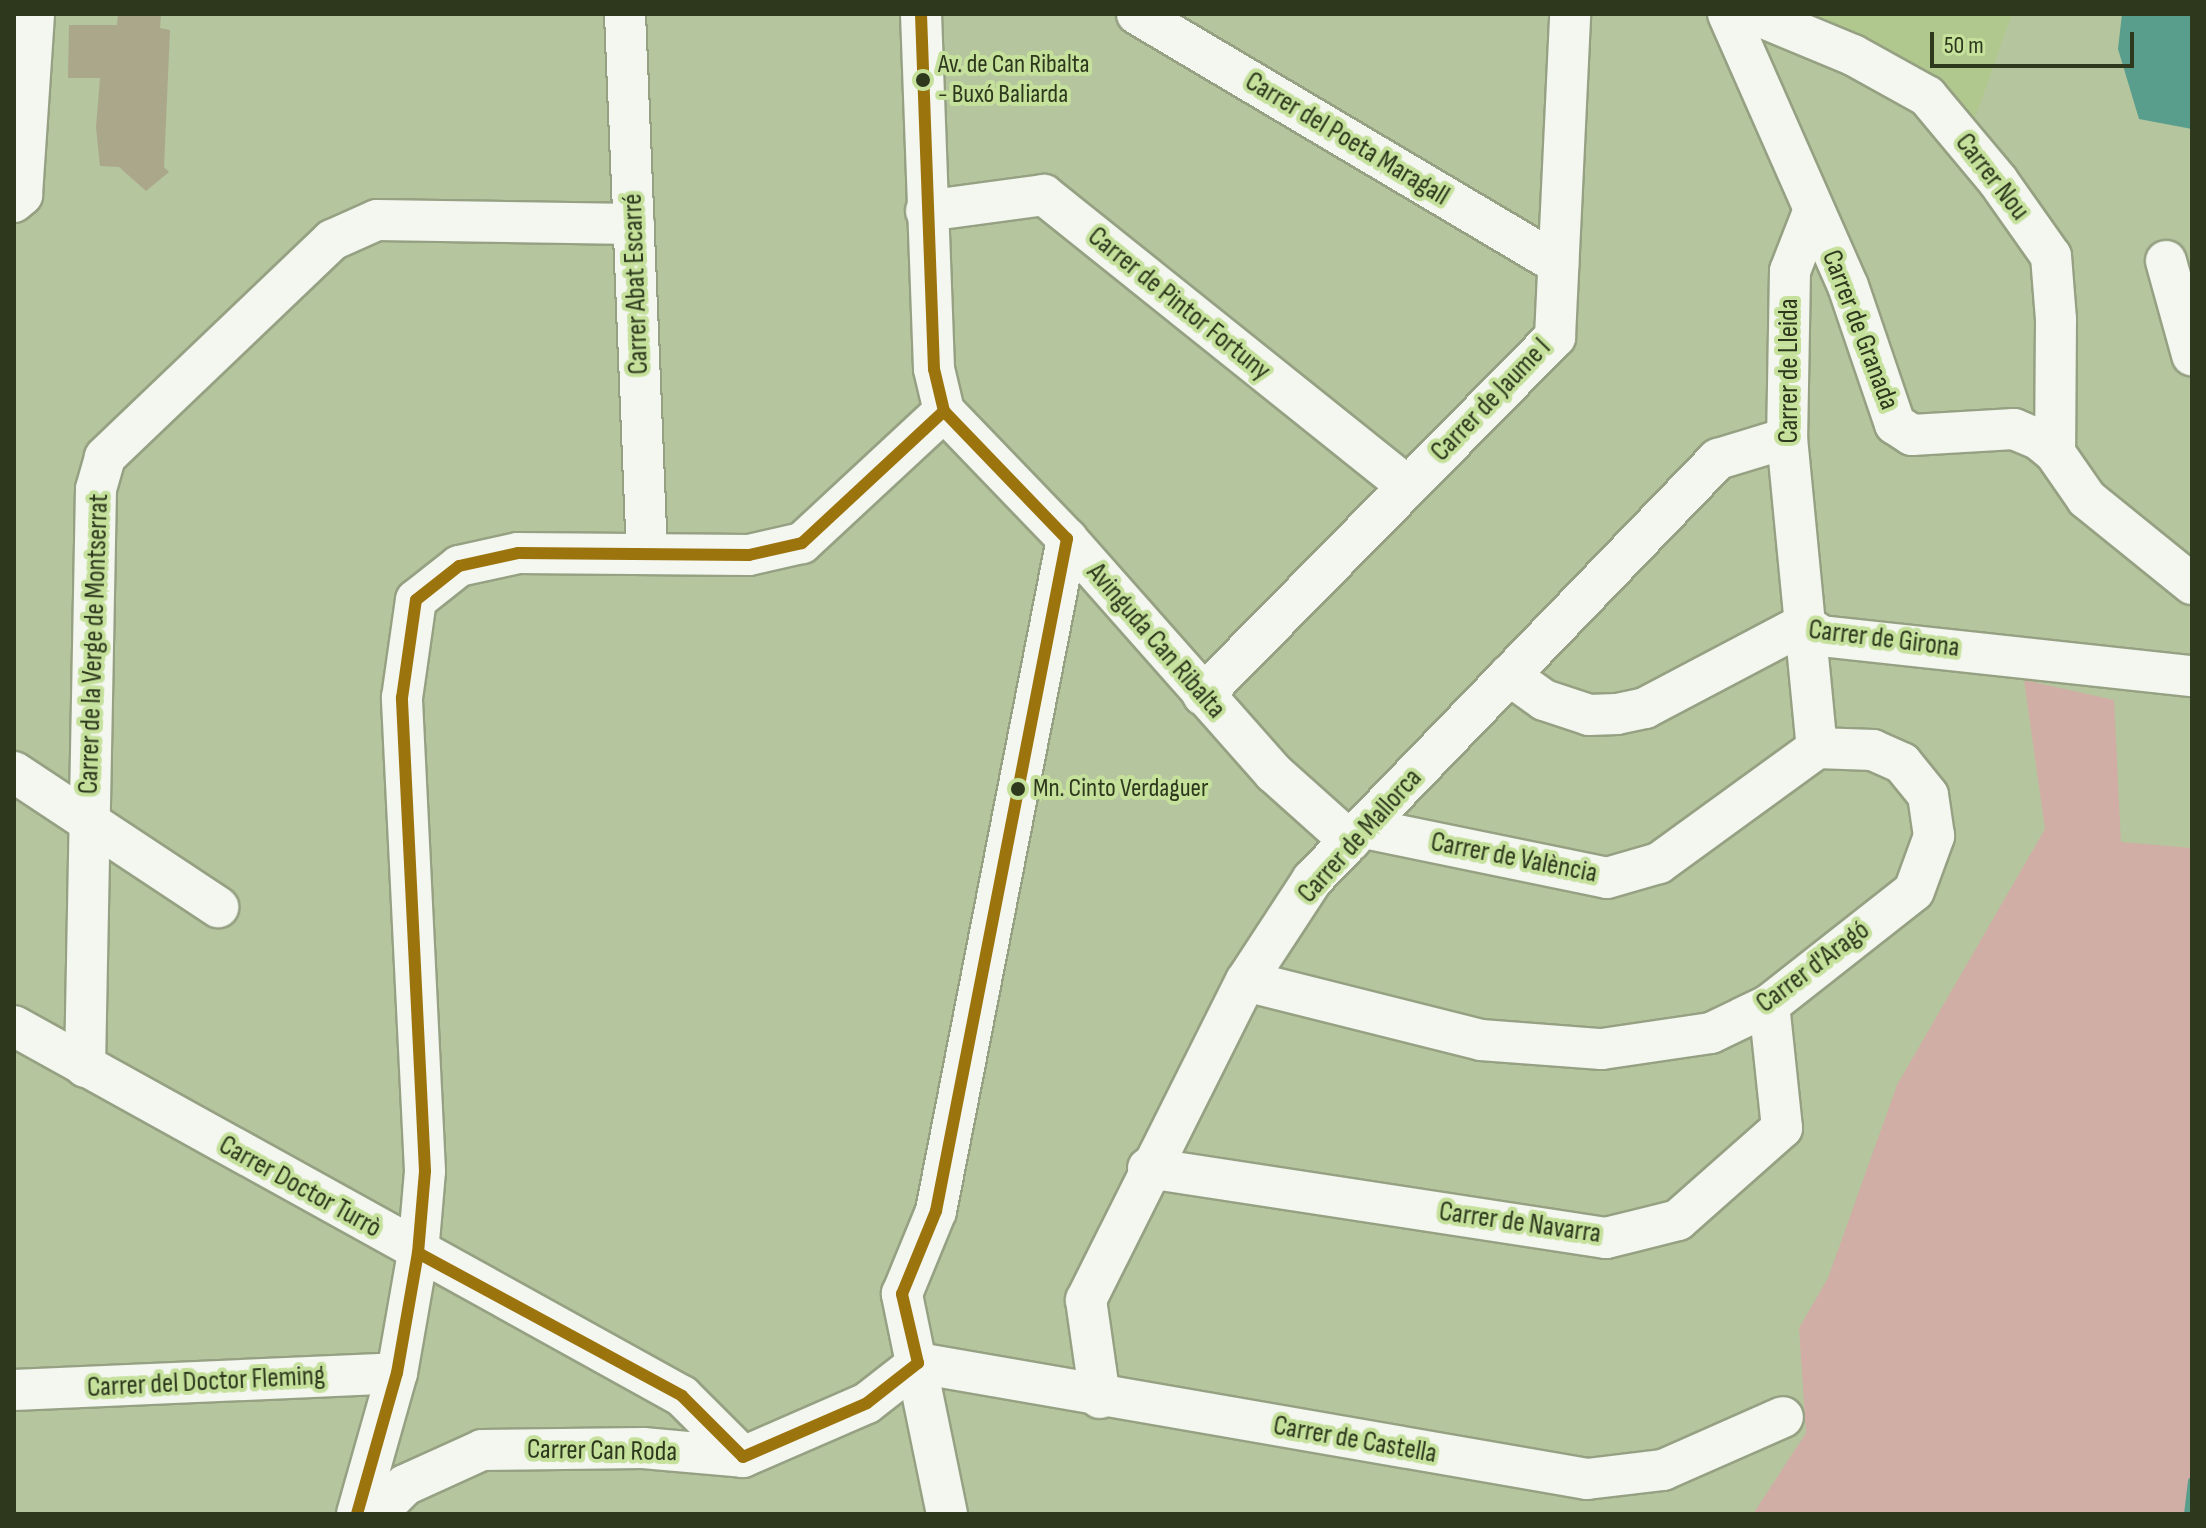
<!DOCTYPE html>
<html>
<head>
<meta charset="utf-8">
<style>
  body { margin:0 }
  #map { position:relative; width:2206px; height:1528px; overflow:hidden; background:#b5c59e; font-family:"Sofia Sans Condensed",sans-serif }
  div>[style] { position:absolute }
  .built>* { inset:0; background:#b0c88d }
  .green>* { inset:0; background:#d1aea5 }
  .water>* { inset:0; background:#599e8c }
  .stream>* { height:8px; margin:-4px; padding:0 4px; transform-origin:4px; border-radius:4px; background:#599e8c }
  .building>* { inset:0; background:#aba78b }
  .roads { filter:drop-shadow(2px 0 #95a182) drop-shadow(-2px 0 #95a182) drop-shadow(0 2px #95a182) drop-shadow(0 -2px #95a182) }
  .minor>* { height:40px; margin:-20px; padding:0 20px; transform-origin:20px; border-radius:20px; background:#f4f6f0 }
  .bus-1>* { height:12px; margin:-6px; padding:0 6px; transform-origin:6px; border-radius:6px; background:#9c740d }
  .dots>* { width:22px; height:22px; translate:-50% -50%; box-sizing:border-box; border:4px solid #c5e19c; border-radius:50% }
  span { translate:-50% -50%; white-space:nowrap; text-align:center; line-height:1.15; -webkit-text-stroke:8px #c5e19c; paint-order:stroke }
  .bus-label { font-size:26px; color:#2d381c }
  .left { translate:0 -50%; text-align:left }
  .street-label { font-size:28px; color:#2d381c }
  .frame { position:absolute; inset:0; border:16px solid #2d381c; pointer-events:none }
  .scale { position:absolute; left:1930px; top:32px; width:204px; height:36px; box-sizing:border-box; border:4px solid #2d381c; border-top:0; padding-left:10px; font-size:24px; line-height:28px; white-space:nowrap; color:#2d381c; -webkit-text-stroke:6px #c5e19c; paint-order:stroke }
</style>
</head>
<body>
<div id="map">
  <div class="built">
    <div style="clip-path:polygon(1784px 14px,2012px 14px,1972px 126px)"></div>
  </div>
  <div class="green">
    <div style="clip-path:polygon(2024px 680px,2114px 700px,2121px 842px,2192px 848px,2192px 1514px,1753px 1514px,1806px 1433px,1799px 1328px,1828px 1278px,1897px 1085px,2045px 829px)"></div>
  </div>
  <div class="water">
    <div style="clip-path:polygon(2122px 14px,2192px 14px,2192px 129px,2139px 119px,2118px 49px)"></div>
  </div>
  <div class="stream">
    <div style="left:2188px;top:1514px;width:33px;rotate:-83deg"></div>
  </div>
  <div class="building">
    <div style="clip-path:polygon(118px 14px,161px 14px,160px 28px,170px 30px,164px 167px,169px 172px,146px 191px,119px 167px,100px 166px,96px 127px,100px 78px,68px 78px,69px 25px,117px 25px)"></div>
  </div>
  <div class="roads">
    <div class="minor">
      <div style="left:625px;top:14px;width:540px;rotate:87.67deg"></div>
      <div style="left:921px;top:14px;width:355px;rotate:87.9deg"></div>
      <div style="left:934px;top:369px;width:43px;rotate:76.6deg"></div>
      <div style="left:944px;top:411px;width:178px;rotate:46.1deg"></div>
      <div style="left:1067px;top:539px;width:312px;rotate:48.5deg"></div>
      <div style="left:1274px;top:773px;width:102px;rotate:41.8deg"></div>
      <div style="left:1137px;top:14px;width:490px;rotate:30.7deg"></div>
      <div style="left:1728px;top:14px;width:297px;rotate:66.2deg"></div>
      <div style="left:1848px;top:286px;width:146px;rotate:71.2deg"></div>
      <div style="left:1895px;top:424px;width:20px;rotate:33deg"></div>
      <div style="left:1912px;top:435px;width:102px;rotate:-3.4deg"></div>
      <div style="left:2014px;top:429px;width:26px;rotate:23deg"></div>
      <div style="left:2038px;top:439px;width:22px;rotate:39deg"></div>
      <div style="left:2055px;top:453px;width:56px;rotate:55.2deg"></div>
      <div style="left:2087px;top:499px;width:135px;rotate:39deg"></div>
      <div style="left:1754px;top:14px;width:107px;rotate:22.5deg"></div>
      <div style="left:1853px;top:55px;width:85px;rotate:29deg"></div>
      <div style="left:1927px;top:96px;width:111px;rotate:50.1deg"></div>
      <div style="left:1998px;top:181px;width:92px;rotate:54.8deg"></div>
      <div style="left:2051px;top:256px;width:63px;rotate:85.5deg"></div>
      <div style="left:2056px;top:319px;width:134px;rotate:90.4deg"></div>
      <div style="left:14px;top:202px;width:11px;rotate:-41deg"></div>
      <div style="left:22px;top:195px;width:181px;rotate:-86.2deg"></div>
      <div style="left:926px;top:211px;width:119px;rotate:-7.7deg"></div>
      <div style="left:1044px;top:195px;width:465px;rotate:38.7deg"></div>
      <div style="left:1813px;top:212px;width:63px;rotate:111.3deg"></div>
      <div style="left:1790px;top:271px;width:167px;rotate:91deg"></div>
      <div style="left:1787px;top:438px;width:311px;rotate:84.5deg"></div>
      <div style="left:2166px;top:261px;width:98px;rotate:74.5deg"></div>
      <div style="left:1804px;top:624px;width:21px;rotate:35deg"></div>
      <div style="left:1821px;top:636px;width:373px;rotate:6.2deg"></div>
      <div style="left:1509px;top:675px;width:43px;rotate:35.5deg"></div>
      <div style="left:1544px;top:700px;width:47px;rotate:18.4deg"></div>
      <div style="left:1589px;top:715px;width:28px;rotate:-2deg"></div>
      <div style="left:1617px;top:714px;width:29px;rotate:-12deg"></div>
      <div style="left:1645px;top:708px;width:180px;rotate:-27.8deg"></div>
      <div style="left:1203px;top:695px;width:502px;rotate:-45.48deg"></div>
      <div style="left:1555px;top:337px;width:323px;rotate:-87.3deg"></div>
      <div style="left:14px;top:772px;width:245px;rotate:33.5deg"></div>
      <div style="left:1364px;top:828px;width:248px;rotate:11.6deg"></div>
      <div style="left:1607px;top:878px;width:54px;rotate:-16.1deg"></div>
      <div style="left:1659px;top:863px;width:195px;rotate:-36deg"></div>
      <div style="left:1246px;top:981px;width:242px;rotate:14.1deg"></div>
      <div style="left:1481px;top:1040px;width:121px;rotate:4.3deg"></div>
      <div style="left:1602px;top:1049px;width:110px;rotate:-8.4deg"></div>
      <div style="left:1711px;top:1033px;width:64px;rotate:-25.8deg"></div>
      <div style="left:1769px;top:1005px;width:184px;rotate:-38.2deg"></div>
      <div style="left:1914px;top:891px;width:59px;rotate:-70deg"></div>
      <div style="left:1934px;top:836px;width:41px;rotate:-98.3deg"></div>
      <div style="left:1928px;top:795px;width:41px;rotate:-129.1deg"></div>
      <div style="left:1902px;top:763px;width:32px;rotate:-156deg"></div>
      <div style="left:1873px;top:750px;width:56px;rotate:-178deg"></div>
      <div style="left:14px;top:1026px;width:764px;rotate:28.98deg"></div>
      <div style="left:682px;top:1396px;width:86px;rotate:45deg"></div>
      <div style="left:85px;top:1067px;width:578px;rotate:-88.91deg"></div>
      <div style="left:96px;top:489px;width:33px;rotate:-74deg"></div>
      <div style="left:105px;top:457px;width:314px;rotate:-43.7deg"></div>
      <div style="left:332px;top:240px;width:49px;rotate:-24deg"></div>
      <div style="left:377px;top:220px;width:257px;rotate:0.9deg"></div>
      <div style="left:1148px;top:1168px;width:463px;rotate:8.7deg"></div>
      <div style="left:1606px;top:1238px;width:74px;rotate:-14deg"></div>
      <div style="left:1678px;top:1220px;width:139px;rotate:-41.5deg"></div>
      <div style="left:1782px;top:1128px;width:124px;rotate:-96deg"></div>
      <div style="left:918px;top:1363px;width:679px;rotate:9.84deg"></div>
      <div style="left:1587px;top:1479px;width:77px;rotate:-6.8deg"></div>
      <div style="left:1663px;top:1470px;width:131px;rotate:-23.8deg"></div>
      <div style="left:14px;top:1390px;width:383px;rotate:-2.5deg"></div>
      <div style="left:1100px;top:1398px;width:99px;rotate:-98.1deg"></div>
      <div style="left:1086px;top:1300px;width:357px;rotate:-63.4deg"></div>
      <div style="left:1246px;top:981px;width:121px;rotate:-56.8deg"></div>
      <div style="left:1312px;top:880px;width:585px;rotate:-46.04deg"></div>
      <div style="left:1718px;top:459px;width:72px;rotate:-16.9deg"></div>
      <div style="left:357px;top:1514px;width:147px;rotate:-74.2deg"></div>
      <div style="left:397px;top:1373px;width:122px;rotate:-80.1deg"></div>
      <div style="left:418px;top:1253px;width:82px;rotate:-85.1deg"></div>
      <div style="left:425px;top:1171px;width:474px;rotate:-92.8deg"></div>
      <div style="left:402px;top:698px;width:99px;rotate:-81.9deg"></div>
      <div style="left:416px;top:600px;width:55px;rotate:-38.3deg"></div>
      <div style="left:459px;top:566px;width:60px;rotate:-12.4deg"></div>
      <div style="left:518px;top:553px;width:231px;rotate:0.5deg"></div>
      <div style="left:749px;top:555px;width:54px;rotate:-12.8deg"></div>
      <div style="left:802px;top:543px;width:194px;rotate:-42.9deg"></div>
      <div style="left:376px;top:1514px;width:41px;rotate:-45deg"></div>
      <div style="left:405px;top:1485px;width:85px;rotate:-24.4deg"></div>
      <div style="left:482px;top:1450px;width:161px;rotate:-0.7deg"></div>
      <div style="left:643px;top:1448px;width:100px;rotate:5.1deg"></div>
      <div style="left:743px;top:1457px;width:135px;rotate:-23.5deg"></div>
      <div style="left:867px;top:1403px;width:65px;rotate:-38.1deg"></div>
      <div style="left:947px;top:1514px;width:225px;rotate:-101.6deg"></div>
      <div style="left:902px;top:1294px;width:90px;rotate:-67.7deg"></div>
      <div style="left:936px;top:1211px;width:685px;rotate:-78.97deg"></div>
    </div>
  </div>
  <div class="bus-1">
    <div style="left:418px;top:1253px;width:300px;rotate:28.4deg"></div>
    <div style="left:682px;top:1396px;width:86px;rotate:45deg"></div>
    <div style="left:743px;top:1457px;width:135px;rotate:-23.5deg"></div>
    <div style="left:867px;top:1403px;width:65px;rotate:-38.1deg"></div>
    <div style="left:918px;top:1363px;width:71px;rotate:-103.1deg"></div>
    <div style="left:902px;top:1294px;width:90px;rotate:-67.7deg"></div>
    <div style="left:936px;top:1211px;width:685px;rotate:-78.97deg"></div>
    <div style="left:1067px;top:539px;width:178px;rotate:-133.9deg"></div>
    <div style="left:944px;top:411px;width:43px;rotate:-103.4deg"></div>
    <div style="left:934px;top:369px;width:355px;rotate:-92.1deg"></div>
    <div style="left:357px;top:1514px;width:147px;rotate:-74.2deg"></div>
    <div style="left:397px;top:1373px;width:122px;rotate:-80.1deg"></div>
    <div style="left:418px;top:1253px;width:82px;rotate:-85.1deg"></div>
    <div style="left:425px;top:1171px;width:474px;rotate:-92.8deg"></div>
    <div style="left:402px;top:698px;width:99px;rotate:-81.9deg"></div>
    <div style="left:416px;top:600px;width:55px;rotate:-38.3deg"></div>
    <div style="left:459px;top:566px;width:60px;rotate:-12.4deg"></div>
    <div style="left:518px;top:553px;width:231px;rotate:0.5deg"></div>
    <div style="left:749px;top:555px;width:54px;rotate:-12.8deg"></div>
    <div style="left:802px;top:543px;width:194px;rotate:-42.9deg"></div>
  </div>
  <div class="dots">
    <div style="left:923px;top:80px;background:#2d381c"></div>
    <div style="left:1018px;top:789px;background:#2d381c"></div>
  </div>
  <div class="bus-label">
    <span class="left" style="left:938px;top:80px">Av. de Can Ribalta<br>- Buxó Baliarda</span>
    <span class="left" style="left:1033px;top:789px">Mn. Cinto Verdaguer</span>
  </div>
  <div class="street-label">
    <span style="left:1347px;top:139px;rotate:31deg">Carrer del Poeta Maragall</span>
    <span style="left:1992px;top:177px;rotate:52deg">Carrer Nou</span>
    <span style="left:636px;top:284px;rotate:-92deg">Carrer Abat Escarré</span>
    <span style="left:1179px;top:304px;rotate:39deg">Carrer de Pintor Fortuny</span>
    <span style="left:1860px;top:330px;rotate:69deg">Carrer de Granada</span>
    <span style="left:1789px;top:371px;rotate:-90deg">Carrer de Lleida</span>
    <span style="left:1491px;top:400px;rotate:-46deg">Carrer de Jaume I</span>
    <span style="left:1884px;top:639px;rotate:7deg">Carrer de Girona</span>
    <span style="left:1156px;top:641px;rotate:49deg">Avinguda Can Ribalta</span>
    <span style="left:94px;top:644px;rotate:-88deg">Carrer de la Verge de Montserrat</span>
    <span style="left:1360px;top:836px;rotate:-48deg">Carrer de Mallorca</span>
    <span style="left:1514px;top:858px;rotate:11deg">Carrer de València</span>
    <span style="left:1813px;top:967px;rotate:-37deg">Carrer d'Aragó</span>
    <span style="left:300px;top:1187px;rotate:29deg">Carrer Doctor Turrò</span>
    <span style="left:1520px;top:1223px;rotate:8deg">Carrer de Navarra</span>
    <span style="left:206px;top:1382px;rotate:-3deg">Carrer del Doctor Fleming</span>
    <span style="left:1355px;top:1440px;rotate:10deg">Carrer de Castella</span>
    <span style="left:602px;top:1451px;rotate:1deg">Carrer Can Roda</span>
  </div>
  <div class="frame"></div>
  <div class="scale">50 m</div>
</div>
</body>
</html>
